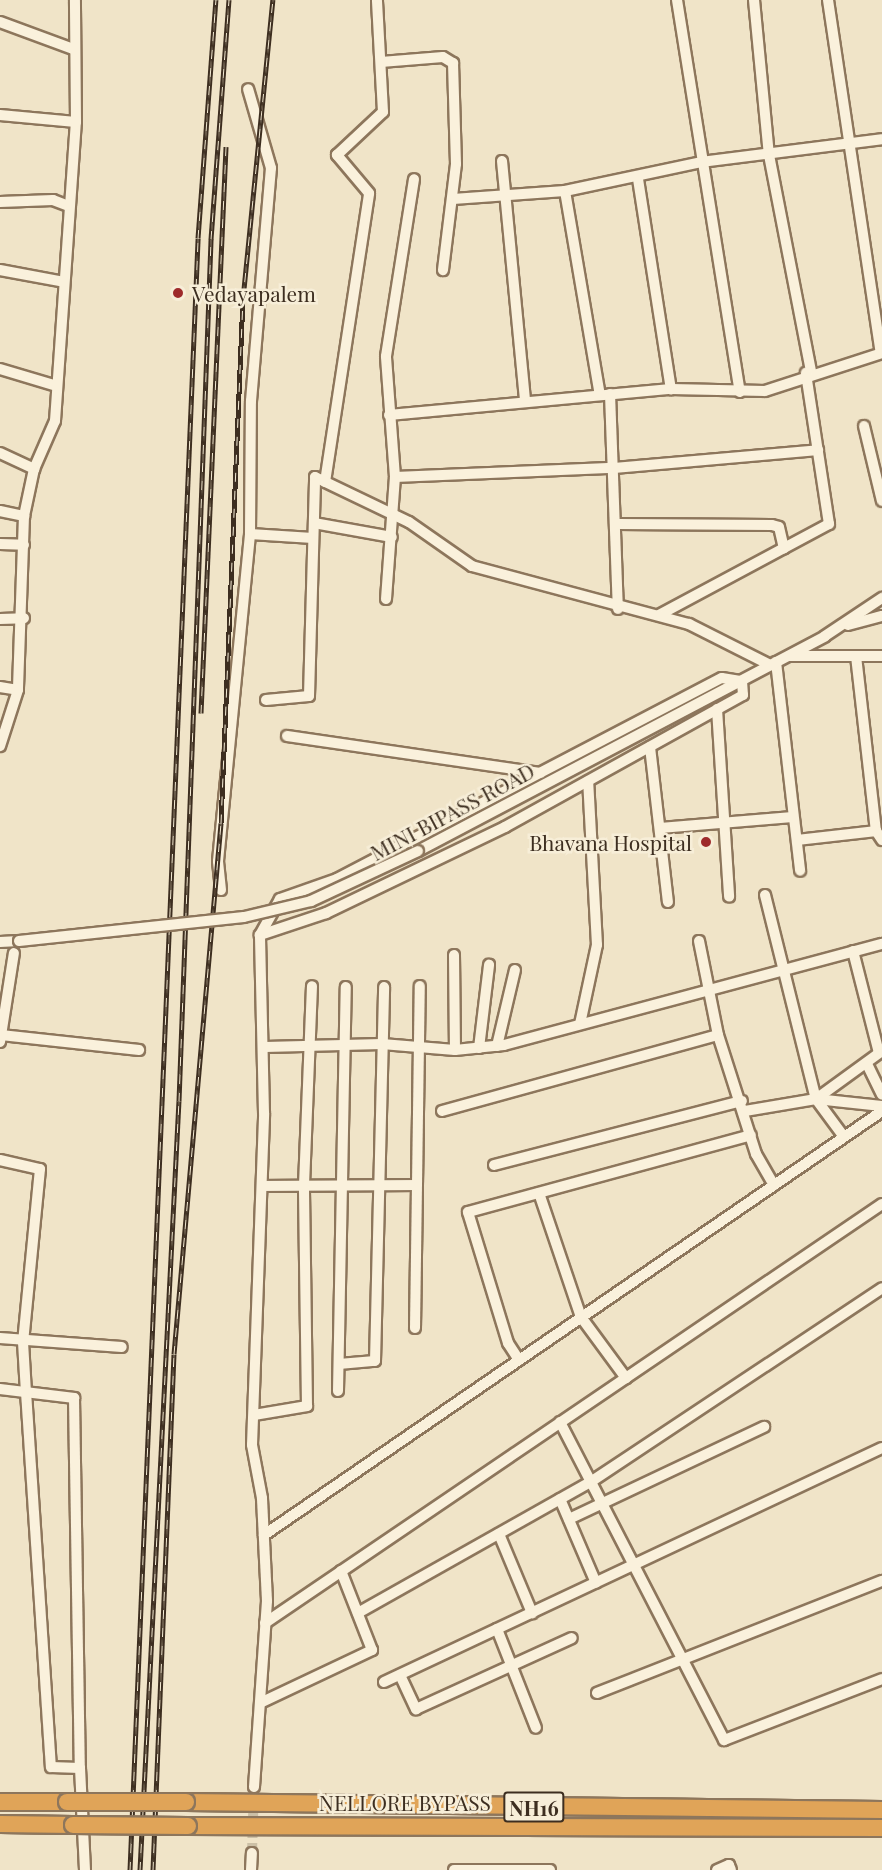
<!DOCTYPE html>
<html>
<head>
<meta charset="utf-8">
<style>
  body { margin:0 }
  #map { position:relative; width:882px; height:1870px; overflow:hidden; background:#f0e4c8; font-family:"Playfair Display",serif }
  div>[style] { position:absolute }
  .minor-tunnel>* { height:10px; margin-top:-5px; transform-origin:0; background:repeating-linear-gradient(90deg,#ccc0a6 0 10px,transparent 0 15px) }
  .roads { filter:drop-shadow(2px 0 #8d765c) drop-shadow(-2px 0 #8d765c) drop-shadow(0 2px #8d765c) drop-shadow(0 -2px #8d765c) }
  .minor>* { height:10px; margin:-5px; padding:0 5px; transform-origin:5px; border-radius:5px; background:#faf1dc }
  .highway>* { height:16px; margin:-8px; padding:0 8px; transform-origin:8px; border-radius:8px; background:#e0a458 }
  .rail>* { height:5px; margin-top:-2.5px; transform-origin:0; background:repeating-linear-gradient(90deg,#f7eed8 0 9px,#3d2e20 0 18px); box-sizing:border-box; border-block:2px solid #3d2e20 }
  .bridges { filter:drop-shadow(2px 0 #8d765c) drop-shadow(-2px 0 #8d765c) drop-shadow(0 2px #8d765c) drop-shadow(0 -2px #8d765c) }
  .minor-bridge>* { height:10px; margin:-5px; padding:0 5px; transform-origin:5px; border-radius:5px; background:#faf1dc }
  .highway-bridge>* { height:16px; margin:-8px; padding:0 8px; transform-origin:8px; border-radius:8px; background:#e0a458 }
  .dots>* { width:16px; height:16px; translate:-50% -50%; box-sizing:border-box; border:3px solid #f7eed8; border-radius:50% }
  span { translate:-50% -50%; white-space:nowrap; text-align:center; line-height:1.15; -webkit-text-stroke:5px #f7eed8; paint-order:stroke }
  .shield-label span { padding:2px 4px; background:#f7eed8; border:2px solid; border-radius:4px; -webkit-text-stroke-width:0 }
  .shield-label { font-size:20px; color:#3d2e20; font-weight:700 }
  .poi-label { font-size:21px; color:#3d2e20 }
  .left { translate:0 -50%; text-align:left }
  .right { translate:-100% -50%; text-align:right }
  .street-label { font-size:21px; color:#3d2e20 }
</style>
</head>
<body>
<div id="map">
  <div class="minor-tunnel">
    <div style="left:252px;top:1853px;width:66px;rotate:-88.3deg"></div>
  </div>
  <div class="roads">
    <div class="minor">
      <div style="left:677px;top:0;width:397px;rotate:80.9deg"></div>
      <div style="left:754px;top:0;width:156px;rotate:84.5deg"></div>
      <div style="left:769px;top:155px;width:220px;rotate:79deg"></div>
      <div style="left:828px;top:0;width:357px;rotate:81.5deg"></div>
      <div style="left:0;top:22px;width:78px;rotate:20.3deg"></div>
      <div style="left:381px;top:62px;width:62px;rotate:-4.6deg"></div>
      <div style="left:443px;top:57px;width:12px;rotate:31deg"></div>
      <div style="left:453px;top:63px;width:101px;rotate:88.3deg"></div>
      <div style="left:456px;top:164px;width:107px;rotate:97deg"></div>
      <div style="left:0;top:115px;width:76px;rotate:5.3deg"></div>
      <div style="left:502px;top:161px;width:240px;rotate:84.5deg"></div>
      <div style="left:638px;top:179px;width:213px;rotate:81.1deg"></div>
      <div style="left:565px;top:191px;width:207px;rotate:80.3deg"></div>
      <div style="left:453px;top:199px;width:112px;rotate:-4.1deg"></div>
      <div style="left:565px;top:191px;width:139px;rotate:-12deg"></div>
      <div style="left:701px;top:162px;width:182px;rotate:-7.2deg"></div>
      <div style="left:0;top:202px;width:53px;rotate:-2.2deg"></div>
      <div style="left:53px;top:200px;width:17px;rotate:21deg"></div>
      <div style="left:0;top:270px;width:65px;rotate:10.6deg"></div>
      <div style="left:0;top:369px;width:59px;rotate:16.6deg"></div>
      <div style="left:610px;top:394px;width:215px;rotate:87.9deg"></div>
      <div style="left:389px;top:415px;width:283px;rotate:-5.3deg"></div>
      <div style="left:671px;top:389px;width:94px;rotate:1.2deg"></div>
      <div style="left:765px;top:391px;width:123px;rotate:-18deg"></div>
      <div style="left:864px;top:426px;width:77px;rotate:76.5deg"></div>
      <div style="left:0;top:453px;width:38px;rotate:25deg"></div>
      <div style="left:34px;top:469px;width:52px;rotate:-66.4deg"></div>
      <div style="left:55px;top:421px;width:300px;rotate:-86deg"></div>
      <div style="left:76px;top:122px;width:122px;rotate:-90.5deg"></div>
      <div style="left:395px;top:477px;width:219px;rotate:-2.4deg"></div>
      <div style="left:614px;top:468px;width:205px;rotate:-5deg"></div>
      <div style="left:325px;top:482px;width:292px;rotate:-81.3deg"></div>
      <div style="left:369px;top:193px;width:50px;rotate:-130.1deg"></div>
      <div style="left:337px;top:155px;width:63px;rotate:-43.1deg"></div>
      <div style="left:383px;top:112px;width:112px;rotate:-93.1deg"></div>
      <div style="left:0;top:511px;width:25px;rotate:12deg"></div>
      <div style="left:24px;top:516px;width:174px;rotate:92deg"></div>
      <div style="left:18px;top:690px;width:59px;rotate:107.8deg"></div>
      <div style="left:24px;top:516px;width:48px;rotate:-78deg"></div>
      <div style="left:314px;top:523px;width:79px;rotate:10.2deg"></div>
      <div style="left:618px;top:524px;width:154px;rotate:0.4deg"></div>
      <div style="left:772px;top:525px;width:7px;rotate:16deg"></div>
      <div style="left:779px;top:527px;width:22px;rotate:77deg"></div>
      <div style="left:250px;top:534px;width:63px;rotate:3.6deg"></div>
      <div style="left:0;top:544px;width:24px;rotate:2deg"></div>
      <div style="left:386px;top:599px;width:122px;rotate:-85.8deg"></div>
      <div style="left:395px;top:477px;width:121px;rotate:-94.3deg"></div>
      <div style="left:386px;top:356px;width:179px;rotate:-81deg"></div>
      <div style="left:659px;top:615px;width:193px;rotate:-28.2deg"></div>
      <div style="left:829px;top:524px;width:153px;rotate:-98.7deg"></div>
      <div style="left:0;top:619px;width:24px;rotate:-2deg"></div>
      <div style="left:848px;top:625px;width:35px;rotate:-15deg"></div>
      <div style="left:789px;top:656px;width:93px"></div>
      <div style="left:856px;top:656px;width:176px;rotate:83.5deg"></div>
      <div style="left:876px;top:831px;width:11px;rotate:56deg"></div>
      <div style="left:776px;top:662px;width:210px;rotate:83.4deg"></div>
      <div style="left:0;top:687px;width:18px;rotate:9deg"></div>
      <div style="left:266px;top:700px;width:43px;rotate:-5.3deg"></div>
      <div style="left:309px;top:696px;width:219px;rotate:-88.4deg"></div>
      <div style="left:315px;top:477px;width:104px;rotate:25.6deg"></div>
      <div style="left:409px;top:522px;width:77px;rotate:34.9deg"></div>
      <div style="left:472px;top:566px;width:225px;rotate:15deg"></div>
      <div style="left:689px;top:624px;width:91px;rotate:26.8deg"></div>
      <div style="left:717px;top:709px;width:188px;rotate:86.3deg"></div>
      <div style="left:287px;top:736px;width:256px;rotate:8.3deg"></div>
      <div style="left:650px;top:747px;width:156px;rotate:83.4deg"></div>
      <div style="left:660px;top:828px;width:133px;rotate:-4.7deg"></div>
      <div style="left:797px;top:840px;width:80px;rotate:-6.5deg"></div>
      <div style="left:418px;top:851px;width:460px;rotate:-27.8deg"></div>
      <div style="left:825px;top:636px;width:69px;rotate:-33.7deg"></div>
      <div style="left:221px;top:890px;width:29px;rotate:-96deg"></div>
      <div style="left:218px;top:861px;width:329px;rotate:-84.4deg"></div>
      <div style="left:250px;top:534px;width:133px;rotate:-89.6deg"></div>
      <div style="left:251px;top:401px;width:234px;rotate:-85.1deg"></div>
      <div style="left:271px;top:168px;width:82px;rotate:-106.2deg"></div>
      <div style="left:765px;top:895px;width:210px;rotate:76deg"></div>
      <div style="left:816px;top:1099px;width:47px;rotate:53.6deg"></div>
      <div style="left:699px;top:941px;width:96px;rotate:78.6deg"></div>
      <div style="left:718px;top:1035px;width:125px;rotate:72.3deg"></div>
      <div style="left:756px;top:1154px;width:36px;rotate:60deg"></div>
      <div style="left:0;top:942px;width:19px;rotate:-3deg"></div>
      <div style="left:853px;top:951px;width:105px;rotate:75.7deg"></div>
      <div style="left:454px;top:955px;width:95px;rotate:89.4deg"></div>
      <div style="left:580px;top:1024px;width:81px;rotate:-77.9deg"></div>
      <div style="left:597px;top:945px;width:164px;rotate:-93.1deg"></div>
      <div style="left:1px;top:1035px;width:139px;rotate:6.2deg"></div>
      <div style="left:0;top:1042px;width:90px;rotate:-81.1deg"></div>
      <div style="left:497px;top:1046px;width:78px;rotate:-76.7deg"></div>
      <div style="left:265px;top:1047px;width:117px;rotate:-1.5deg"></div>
      <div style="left:382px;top:1044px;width:73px;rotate:4.7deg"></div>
      <div style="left:455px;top:1050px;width:49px;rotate:-5.8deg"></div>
      <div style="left:504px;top:1045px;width:391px;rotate:-15deg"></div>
      <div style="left:479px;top:1048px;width:84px;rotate:-83.1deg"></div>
      <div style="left:867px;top:1064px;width:34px;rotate:64deg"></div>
      <div style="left:816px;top:1099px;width:66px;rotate:6.1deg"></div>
      <div style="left:442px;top:1111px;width:286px;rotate:-15.4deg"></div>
      <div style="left:745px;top:1111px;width:72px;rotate:-9.6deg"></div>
      <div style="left:816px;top:1099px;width:82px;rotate:-36deg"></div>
      <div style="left:0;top:1160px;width:41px;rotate:12.7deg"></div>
      <div style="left:40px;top:1169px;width:174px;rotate:95.6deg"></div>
      <div style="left:23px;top:1342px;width:50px;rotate:86.6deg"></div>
      <div style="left:26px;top:1392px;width:376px;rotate:86.2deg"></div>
      <div style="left:51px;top:1767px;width:29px;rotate:2deg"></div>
      <div style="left:80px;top:1768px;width:102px;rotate:87.2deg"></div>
      <div style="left:494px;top:1165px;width:256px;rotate:-14.5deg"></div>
      <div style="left:263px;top:1186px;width:152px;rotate:-0.4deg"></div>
      <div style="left:539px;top:1193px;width:131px;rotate:71.3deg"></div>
      <div style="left:581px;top:1317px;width:76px;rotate:53.6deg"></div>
      <div style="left:415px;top:1328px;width:342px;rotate:-89.2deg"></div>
      <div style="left:0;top:1338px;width:122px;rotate:4.2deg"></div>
      <div style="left:519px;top:1360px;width:20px;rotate:-123deg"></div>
      <div style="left:508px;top:1343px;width:137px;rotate:-107deg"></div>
      <div style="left:468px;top:1212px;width:293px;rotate:-15.2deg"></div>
      <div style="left:339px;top:1364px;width:36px;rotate:-5deg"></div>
      <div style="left:375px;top:1361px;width:374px;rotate:-88.6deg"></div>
      <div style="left:0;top:1389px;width:75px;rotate:6.9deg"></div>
      <div style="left:74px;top:1398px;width:370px;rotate:89.1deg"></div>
      <div style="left:338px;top:1391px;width:404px;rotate:-88.9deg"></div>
      <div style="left:254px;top:1415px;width:54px;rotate:-9.6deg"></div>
      <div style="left:307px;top:1406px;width:221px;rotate:-90.8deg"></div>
      <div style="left:304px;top:1185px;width:199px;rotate:-87.7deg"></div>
      <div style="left:560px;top:1422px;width:358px;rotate:62.7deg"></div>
      <div style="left:724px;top:1740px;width:169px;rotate:-21.1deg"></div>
      <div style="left:560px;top:1499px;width:91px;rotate:66.8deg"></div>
      <div style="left:569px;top:1519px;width:216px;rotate:-25.3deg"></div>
      <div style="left:499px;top:1534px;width:86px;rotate:67.3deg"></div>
      <div style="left:264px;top:1535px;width:749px;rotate:-34.45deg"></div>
      <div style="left:358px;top:1613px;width:265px;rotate:-29.4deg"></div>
      <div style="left:589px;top:1483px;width:352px;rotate:-33.6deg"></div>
      <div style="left:265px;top:1623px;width:746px;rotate:-34.18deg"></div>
      <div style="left:497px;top:1629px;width:106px;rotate:68.5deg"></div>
      <div style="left:400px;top:1675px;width:38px;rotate:65deg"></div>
      <div style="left:416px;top:1709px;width:171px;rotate:-24.5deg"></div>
      <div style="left:384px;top:1682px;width:550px;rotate:-25.17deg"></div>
      <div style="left:597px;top:1693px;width:306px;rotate:-21.5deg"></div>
      <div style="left:260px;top:1703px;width:124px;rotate:-25.3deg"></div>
      <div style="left:372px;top:1650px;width:85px;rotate:-111.4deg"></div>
      <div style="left:254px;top:1787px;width:186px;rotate:-86deg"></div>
      <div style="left:267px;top:1601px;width:103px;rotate:-92.8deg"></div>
      <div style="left:262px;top:1498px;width:54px;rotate:-100.7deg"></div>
      <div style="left:252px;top:1445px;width:332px;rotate:-87.9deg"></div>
      <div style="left:264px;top:1113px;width:178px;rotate:-91.3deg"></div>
      <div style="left:260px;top:935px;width:41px;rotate:-60.9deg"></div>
      <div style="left:280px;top:899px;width:60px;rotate:-19.3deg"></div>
      <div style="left:337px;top:879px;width:434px;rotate:-27.6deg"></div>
      <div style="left:722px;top:678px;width:20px;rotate:9deg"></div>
      <div style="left:742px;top:681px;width:14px;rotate:86deg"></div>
      <div style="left:743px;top:695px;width:272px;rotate:151deg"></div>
      <div style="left:505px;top:827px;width:199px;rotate:154.3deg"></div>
      <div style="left:326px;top:913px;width:70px;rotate:161.6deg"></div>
      <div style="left:251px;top:1870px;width:17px;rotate:-87deg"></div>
      <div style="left:454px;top:1870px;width:96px"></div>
      <div style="left:717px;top:1870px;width:13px;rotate:-23deg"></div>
      <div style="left:729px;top:1865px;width:5px;rotate:68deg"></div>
    </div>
    <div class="highway">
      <div style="left:0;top:1802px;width:67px"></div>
      <div style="left:186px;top:1802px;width:696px;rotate:0.66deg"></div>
      <div style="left:0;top:1824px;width:73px;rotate:0.8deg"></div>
      <div style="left:188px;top:1826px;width:694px;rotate:0.17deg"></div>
    </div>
  </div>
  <div class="rail">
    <div style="left:201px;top:713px;width:567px;rotate:-87.47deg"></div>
    <div style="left:130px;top:1870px;width:1633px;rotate:-87.61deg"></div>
    <div style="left:198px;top:238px;width:239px;rotate:-85.7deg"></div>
    <div style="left:140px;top:1870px;width:770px;rotate:-87.1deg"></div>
    <div style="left:179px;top:1101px;width:863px;rotate:-87.87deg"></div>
    <div style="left:211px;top:239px;width:240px;rotate:-85.7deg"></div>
    <div style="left:153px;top:1870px;width:516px;rotate:-87.67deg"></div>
    <div style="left:174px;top:1354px;width:533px;rotate:-84.94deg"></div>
    <div style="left:221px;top:823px;width:524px;rotate:-87.6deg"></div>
    <div style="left:243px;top:299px;width:301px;rotate:-84.3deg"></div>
  </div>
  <div class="bridges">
    <div class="minor-bridge">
      <div style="left:19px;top:941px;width:226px;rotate:-6.1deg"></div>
      <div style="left:244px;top:917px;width:69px;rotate:-13.4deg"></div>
      <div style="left:311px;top:901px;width:118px;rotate:-25deg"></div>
    </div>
    <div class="highway-bridge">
      <div style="left:67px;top:1802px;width:119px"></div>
      <div style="left:73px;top:1825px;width:115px;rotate:0.5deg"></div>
    </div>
  </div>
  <div class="dots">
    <div style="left:178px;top:293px;background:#9e2a2b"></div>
    <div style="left:706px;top:842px;background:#9e2a2b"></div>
  </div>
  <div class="shield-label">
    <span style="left:534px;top:1807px">NH16</span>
  </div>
  <div class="poi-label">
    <span class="left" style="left:192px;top:293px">Vedayapalem</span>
    <span class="right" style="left:692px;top:842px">Bhavana Hospital</span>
  </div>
  <div class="street-label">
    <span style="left:452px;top:811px;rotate:-28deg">MINI BIPASS ROAD</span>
    <span style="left:405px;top:1802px">NELLORE BYPASS</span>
  </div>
</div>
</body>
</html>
